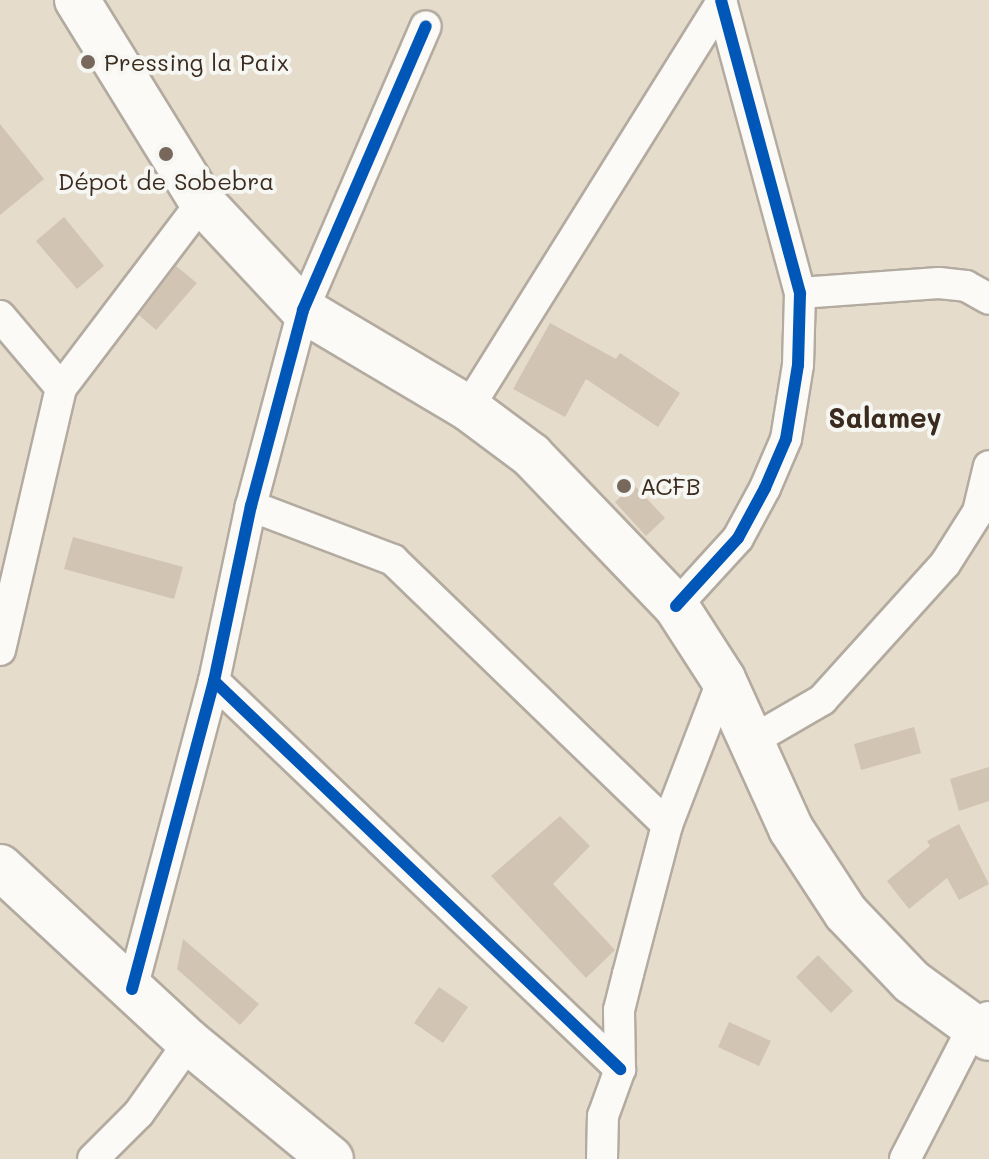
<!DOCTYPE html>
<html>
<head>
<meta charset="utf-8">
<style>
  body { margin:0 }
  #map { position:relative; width:989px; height:1159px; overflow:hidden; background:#e6dccc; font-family:Mali,sans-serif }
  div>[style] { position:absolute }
  .building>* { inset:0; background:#d1c4b2 }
  .roads { filter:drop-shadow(2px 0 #b3aba0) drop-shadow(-2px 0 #b3aba0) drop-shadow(0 2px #b3aba0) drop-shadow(0 -2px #b3aba0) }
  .street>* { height:30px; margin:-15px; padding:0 15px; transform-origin:15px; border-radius:15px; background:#fbfaf7 }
  .secondary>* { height:44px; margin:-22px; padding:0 22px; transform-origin:22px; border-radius:22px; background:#fbfaf7 }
  .cycleway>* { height:12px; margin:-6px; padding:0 6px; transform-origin:6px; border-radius:6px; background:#0057b8 }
  .dots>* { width:22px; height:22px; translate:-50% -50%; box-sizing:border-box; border:4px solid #f6f6f2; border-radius:50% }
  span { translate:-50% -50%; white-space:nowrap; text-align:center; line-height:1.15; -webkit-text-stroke:8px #f6f6f2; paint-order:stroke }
  .poi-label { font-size:24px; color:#3b2a1e }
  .left { translate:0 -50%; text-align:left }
  .quarter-label { font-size:28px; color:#3b2a1e; font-weight:700 }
</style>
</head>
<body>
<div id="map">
  <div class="building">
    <div style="clip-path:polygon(0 124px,44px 179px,0 215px)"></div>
    <div style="clip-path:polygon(64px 217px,104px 266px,77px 289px,36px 241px)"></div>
    <div style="clip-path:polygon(176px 266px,197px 283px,156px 330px,139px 315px)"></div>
    <div style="clip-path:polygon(550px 323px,616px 359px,620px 353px,680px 393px,658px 427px,586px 379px,565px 417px,513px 389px)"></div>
    <div style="clip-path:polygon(634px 485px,665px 518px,646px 536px,615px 502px)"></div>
    <div style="clip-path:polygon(73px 537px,183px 567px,174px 599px,64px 569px)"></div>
    <div style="clip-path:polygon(914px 727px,921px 753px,861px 770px,854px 744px)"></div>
    <div style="clip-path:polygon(989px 767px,989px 801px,959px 811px,950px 779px)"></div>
    <div style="clip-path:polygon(560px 816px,590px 846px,553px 884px,615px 950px,586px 978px,491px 876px)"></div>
    <div style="clip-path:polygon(959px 824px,989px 884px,959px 900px,947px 878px,909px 909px,887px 881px,930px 846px,927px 841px)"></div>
    <div style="clip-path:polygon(183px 939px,259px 1004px,240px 1025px,177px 969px)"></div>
    <div style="clip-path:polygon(818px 955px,853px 991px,831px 1013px,796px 977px)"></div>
    <div style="clip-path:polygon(439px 987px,468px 1007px,443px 1043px,414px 1023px)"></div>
    <div style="clip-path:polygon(729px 1022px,771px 1041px,759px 1066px,718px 1047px)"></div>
  </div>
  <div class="roads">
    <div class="street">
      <div style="left:800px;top:293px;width:139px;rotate:-4.1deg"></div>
      <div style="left:939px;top:283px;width:27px;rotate:6deg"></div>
      <div style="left:966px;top:286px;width:26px;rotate:29deg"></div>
      <div style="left:0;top:316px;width:94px;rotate:49.7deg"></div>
      <div style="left:468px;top:408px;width:479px;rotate:-58deg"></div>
      <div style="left:251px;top:506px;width:152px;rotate:20.8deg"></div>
      <div style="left:393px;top:560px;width:381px;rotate:44deg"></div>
      <div style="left:676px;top:606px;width:92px;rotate:-47.6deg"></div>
      <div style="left:738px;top:538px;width:57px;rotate:-61.6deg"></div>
      <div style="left:765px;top:488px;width:53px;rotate:-66.8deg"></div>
      <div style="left:786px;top:439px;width:75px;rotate:-80.8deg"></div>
      <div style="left:798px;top:365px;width:72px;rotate:-88.4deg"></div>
      <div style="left:800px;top:293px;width:303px;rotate:-105.1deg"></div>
      <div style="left:0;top:650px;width:269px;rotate:-76.9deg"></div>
      <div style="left:61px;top:388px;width:233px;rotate:-52.8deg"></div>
      <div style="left:214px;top:681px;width:562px;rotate:43.7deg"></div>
      <div style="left:753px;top:740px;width:80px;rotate:-30.1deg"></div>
      <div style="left:822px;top:700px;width:183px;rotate:-47.9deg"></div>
      <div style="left:945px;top:564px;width:62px;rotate:-57.6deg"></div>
      <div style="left:978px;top:512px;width:47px;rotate:-76.6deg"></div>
      <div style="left:132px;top:989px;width:319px;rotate:-75.1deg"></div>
      <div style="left:214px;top:681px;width:179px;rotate:-78.1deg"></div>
      <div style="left:251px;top:506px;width:203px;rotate:-75.1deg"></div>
      <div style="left:303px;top:310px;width:309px;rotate:-66.6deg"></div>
      <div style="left:93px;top:1159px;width:65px;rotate:-45deg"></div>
      <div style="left:139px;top:1113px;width:87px;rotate:-54.8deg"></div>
      <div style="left:602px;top:1159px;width:43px;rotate:-88.7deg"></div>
      <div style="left:603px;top:1116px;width:50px;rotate:-70.1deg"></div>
      <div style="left:620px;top:1069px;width:59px;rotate:-91deg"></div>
      <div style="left:619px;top:1010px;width:37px;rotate:-76deg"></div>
      <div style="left:628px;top:974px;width:154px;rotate:-75.3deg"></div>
      <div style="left:667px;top:825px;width:156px;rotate:-69deg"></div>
      <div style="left:905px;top:1159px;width:148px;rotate:-62.7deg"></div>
      <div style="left:973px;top:1027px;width:18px;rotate:-34deg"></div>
    </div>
    <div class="secondary">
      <div style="left:77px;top:0;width:238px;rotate:58.3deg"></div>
      <div style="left:202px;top:202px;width:148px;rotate:46.9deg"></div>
      <div style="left:303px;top:310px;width:192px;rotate:30.7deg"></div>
      <div style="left:468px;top:408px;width:79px;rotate:36.7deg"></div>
      <div style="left:531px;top:455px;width:209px;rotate:46.2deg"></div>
      <div style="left:676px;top:606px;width:87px;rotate:57.2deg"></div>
      <div style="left:723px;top:679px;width:165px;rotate:65.6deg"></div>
      <div style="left:791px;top:829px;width:100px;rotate:56.8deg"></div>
      <div style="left:846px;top:913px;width:95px;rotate:46.3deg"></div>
      <div style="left:912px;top:982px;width:95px;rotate:36deg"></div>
      <div style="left:0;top:867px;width:258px;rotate:42.8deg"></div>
      <div style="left:189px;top:1042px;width:184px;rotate:39.5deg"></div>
    </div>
  </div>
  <div class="cycleway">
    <div style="left:676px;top:606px;width:92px;rotate:-47.6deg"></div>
    <div style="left:738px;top:538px;width:57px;rotate:-61.6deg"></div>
    <div style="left:765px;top:488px;width:53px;rotate:-66.8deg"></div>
    <div style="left:786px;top:439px;width:75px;rotate:-80.8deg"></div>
    <div style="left:798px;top:365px;width:72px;rotate:-88.4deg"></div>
    <div style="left:800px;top:293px;width:303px;rotate:-105.1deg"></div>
    <div style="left:214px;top:681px;width:562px;rotate:43.7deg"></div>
    <div style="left:132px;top:989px;width:319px;rotate:-75.1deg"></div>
    <div style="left:214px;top:681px;width:179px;rotate:-78.1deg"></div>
    <div style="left:251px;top:506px;width:203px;rotate:-75.1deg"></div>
    <div style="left:303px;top:310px;width:309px;rotate:-66.6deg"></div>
  </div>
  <div class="dots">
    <div style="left:88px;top:62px;background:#77685b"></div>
    <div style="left:166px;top:154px;background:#77685b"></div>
    <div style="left:624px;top:486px;background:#77685b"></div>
  </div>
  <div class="poi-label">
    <span class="left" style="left:104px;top:62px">Pressing la Paix</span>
    <span style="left:166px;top:181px">Dépot de Sobebra</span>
    <span class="left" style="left:640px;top:486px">ACFB</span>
  </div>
  <div class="quarter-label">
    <span style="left:885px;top:417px">Salamey</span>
  </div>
</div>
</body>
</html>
